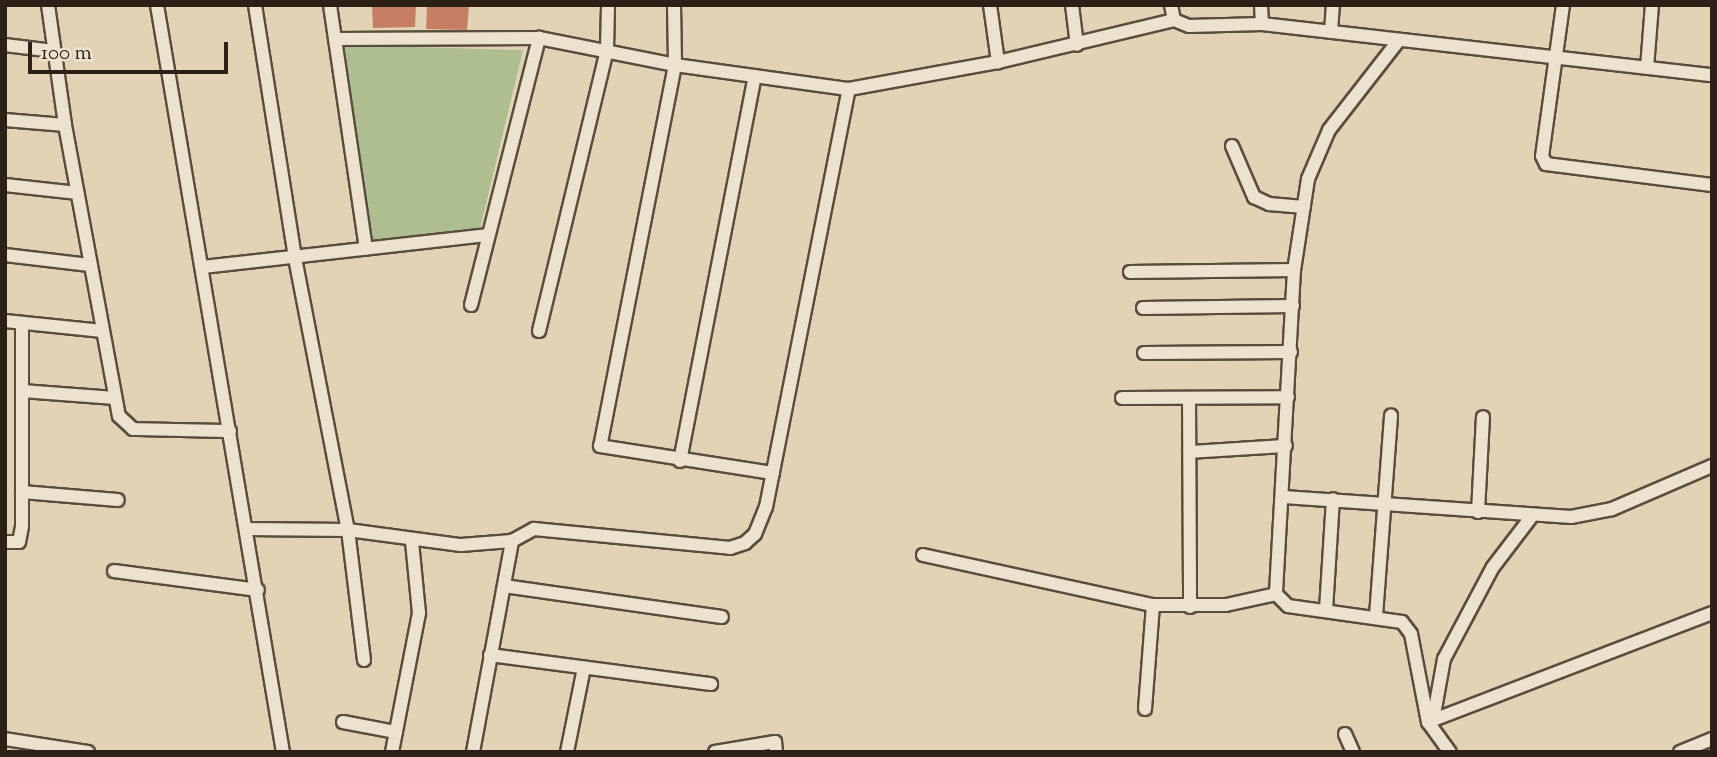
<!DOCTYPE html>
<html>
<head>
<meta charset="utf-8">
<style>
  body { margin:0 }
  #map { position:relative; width:1717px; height:757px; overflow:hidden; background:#e1d3b4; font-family:"Sorts Mill Goudy",serif }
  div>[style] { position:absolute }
  .green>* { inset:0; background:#aebe90 }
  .building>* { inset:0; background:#c67f64 }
  .roads { filter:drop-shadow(2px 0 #594d3e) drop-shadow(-2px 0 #594d3e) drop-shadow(0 2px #594d3e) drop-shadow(0 -2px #594d3e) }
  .street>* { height:12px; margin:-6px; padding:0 6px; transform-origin:6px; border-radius:6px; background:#ece2ce }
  span { translate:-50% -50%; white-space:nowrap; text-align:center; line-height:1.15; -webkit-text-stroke:6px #ece2ce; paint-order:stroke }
  .frame { position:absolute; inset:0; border:7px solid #2c2017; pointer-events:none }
  .scale { position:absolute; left:28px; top:42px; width:200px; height:32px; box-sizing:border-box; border:4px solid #2c2017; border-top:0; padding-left:9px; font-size:21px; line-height:24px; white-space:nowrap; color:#2c2017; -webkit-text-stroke:5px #ece2ce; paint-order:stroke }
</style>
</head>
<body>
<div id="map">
  <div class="green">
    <div style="clip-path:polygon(342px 45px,523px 50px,480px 229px,372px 241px)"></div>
  </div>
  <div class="building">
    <div style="clip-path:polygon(372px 5px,416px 5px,415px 27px,373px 28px)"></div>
    <div style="clip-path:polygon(427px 5px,469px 5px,467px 30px,426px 29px)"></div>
  </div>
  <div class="roads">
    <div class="street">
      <div style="left:48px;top:5px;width:121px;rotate:81.9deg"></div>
      <div style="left:65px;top:125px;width:296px;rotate:79.5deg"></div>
      <div style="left:119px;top:416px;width:19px;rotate:43deg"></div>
      <div style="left:133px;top:429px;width:97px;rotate:1.2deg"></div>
      <div style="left:157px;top:5px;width:758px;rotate:80.43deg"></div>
      <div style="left:255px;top:5px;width:256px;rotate:81deg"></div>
      <div style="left:295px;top:258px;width:277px;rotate:79deg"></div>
      <div style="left:348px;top:530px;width:131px;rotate:83deg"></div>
      <div style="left:330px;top:5px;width:246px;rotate:81.6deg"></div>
      <div style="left:674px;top:5px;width:60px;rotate:89deg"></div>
      <div style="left:675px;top:65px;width:388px;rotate:101.1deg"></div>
      <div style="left:600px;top:446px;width:175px;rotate:8.9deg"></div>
      <div style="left:990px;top:5px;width:58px;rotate:82deg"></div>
      <div style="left:1072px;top:5px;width:40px;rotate:82.9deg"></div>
      <div style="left:1171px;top:5px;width:15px;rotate:79deg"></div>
      <div style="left:1174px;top:20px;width:16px;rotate:22deg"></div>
      <div style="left:1189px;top:26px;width:73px;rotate:-1.6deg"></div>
      <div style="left:1262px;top:24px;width:453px;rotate:6.5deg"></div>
      <div style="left:1261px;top:5px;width:19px;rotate:87deg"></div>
      <div style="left:1563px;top:5px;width:152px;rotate:97.9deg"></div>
      <div style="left:1542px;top:156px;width:9px;rotate:63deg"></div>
      <div style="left:1546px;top:164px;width:167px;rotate:7.2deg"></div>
      <div style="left:1331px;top:32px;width:27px;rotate:-86deg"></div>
      <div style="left:335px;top:39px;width:204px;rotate:-0.3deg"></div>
      <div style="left:539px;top:38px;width:139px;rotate:11.2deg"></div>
      <div style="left:675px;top:65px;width:176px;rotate:7.9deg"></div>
      <div style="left:849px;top:89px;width:151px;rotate:-10.3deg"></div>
      <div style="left:998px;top:62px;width:181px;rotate:-13.4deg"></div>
      <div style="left:1399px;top:40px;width:114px;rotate:127.9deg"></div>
      <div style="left:1329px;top:130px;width:53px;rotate:113.2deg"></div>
      <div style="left:1308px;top:179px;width:92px;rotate:98.7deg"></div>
      <div style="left:1294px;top:270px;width:324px;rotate:93.2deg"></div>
      <div style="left:1276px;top:594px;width:17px;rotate:45deg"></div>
      <div style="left:1288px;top:606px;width:115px;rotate:8deg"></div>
      <div style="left:1402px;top:622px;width:15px;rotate:53deg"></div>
      <div style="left:1411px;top:634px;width:90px;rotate:79.1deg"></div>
      <div style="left:1428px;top:722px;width:37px;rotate:54deg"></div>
      <div style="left:5px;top:45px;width:49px;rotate:7deg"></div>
      <div style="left:1647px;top:68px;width:63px;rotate:-85.5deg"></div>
      <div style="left:5px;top:120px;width:60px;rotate:4.8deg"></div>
      <div style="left:1232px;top:146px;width:56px;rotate:66.7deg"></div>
      <div style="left:1254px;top:197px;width:17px;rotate:25deg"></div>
      <div style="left:1269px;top:204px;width:35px;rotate:5deg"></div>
      <div style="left:5px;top:185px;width:73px;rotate:6.3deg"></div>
      <div style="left:5px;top:255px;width:85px;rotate:6.8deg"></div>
      <div style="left:202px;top:267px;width:287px;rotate:-6.4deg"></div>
      <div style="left:1130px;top:272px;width:164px;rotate:-0.7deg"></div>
      <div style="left:471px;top:305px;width:276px;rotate:-75.7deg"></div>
      <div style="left:1143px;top:308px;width:150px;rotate:-0.8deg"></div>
      <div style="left:5px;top:321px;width:98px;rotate:5.9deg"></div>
      <div style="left:539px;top:331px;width:289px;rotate:-76.4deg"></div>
      <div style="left:607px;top:50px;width:45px;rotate:-88.7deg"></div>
      <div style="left:1144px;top:353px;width:147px;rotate:-0.4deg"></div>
      <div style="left:22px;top:391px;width:93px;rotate:4.3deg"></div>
      <div style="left:1122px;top:398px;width:166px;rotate:-0.3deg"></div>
      <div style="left:1189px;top:398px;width:209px;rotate:89.7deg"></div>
      <div style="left:1190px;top:452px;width:96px;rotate:-3.6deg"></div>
      <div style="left:680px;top:461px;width:392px;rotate:-79deg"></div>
      <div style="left:22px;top:492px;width:96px;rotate:4.8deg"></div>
      <div style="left:1284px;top:497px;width:288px;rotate:4deg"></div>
      <div style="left:1571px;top:517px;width:42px;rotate:-11deg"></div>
      <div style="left:1612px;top:509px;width:109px;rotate:-23.3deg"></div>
      <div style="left:1478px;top:512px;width:95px;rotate:-87deg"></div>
      <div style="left:246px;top:529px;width:102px;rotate:0.6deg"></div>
      <div style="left:348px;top:530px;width:114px;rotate:7.6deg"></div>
      <div style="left:461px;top:545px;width:51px;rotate:-4.5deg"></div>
      <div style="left:512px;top:541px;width:25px;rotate:-29deg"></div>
      <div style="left:534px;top:529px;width:197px;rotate:5.5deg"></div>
      <div style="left:730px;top:548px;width:16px;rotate:-18deg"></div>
      <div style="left:745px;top:543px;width:13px;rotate:-42deg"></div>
      <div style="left:755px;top:534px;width:29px;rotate:-68deg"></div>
      <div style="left:766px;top:507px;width:426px;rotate:-78.8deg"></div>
      <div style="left:5px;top:542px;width:14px"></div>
      <div style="left:19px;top:542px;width:16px;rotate:-79deg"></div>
      <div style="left:22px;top:526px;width:203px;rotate:-90deg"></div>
      <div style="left:923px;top:555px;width:235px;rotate:12.3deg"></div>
      <div style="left:1153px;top:605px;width:73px"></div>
      <div style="left:1226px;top:605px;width:51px;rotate:-12.4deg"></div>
      <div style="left:114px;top:571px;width:145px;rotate:7.5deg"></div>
      <div style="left:504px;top:586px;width:220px;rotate:8.1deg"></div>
      <div style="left:1326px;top:610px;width:111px;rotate:-86.4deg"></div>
      <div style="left:1376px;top:616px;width:201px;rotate:-85.7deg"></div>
      <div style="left:490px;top:655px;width:223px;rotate:7.5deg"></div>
      <div style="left:1145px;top:709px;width:104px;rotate:-85.6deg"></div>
      <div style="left:1433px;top:720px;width:62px;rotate:-79.8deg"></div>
      <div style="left:1444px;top:659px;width:104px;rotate:-62deg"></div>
      <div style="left:1493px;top:567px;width:64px;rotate:-52.6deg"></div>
      <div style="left:343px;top:722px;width:54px;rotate:10.7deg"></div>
      <div style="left:1428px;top:722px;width:304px;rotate:-21deg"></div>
      <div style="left:1345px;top:734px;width:20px;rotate:66deg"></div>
      <div style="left:5px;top:739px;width:84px;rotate:8.9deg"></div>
      <div style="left:392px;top:752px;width:142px;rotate:-79deg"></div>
      <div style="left:419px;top:613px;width:71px;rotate:-95.6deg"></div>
      <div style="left:473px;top:752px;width:215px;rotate:-79.5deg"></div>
      <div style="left:567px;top:752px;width:86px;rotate:-78.6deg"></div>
      <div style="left:715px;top:752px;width:61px;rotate:-9.5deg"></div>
      <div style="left:775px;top:742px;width:10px;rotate:84deg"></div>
      <div style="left:1680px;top:752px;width:35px;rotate:-22deg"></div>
    </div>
  </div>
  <div class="frame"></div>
  <div class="scale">100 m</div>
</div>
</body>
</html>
